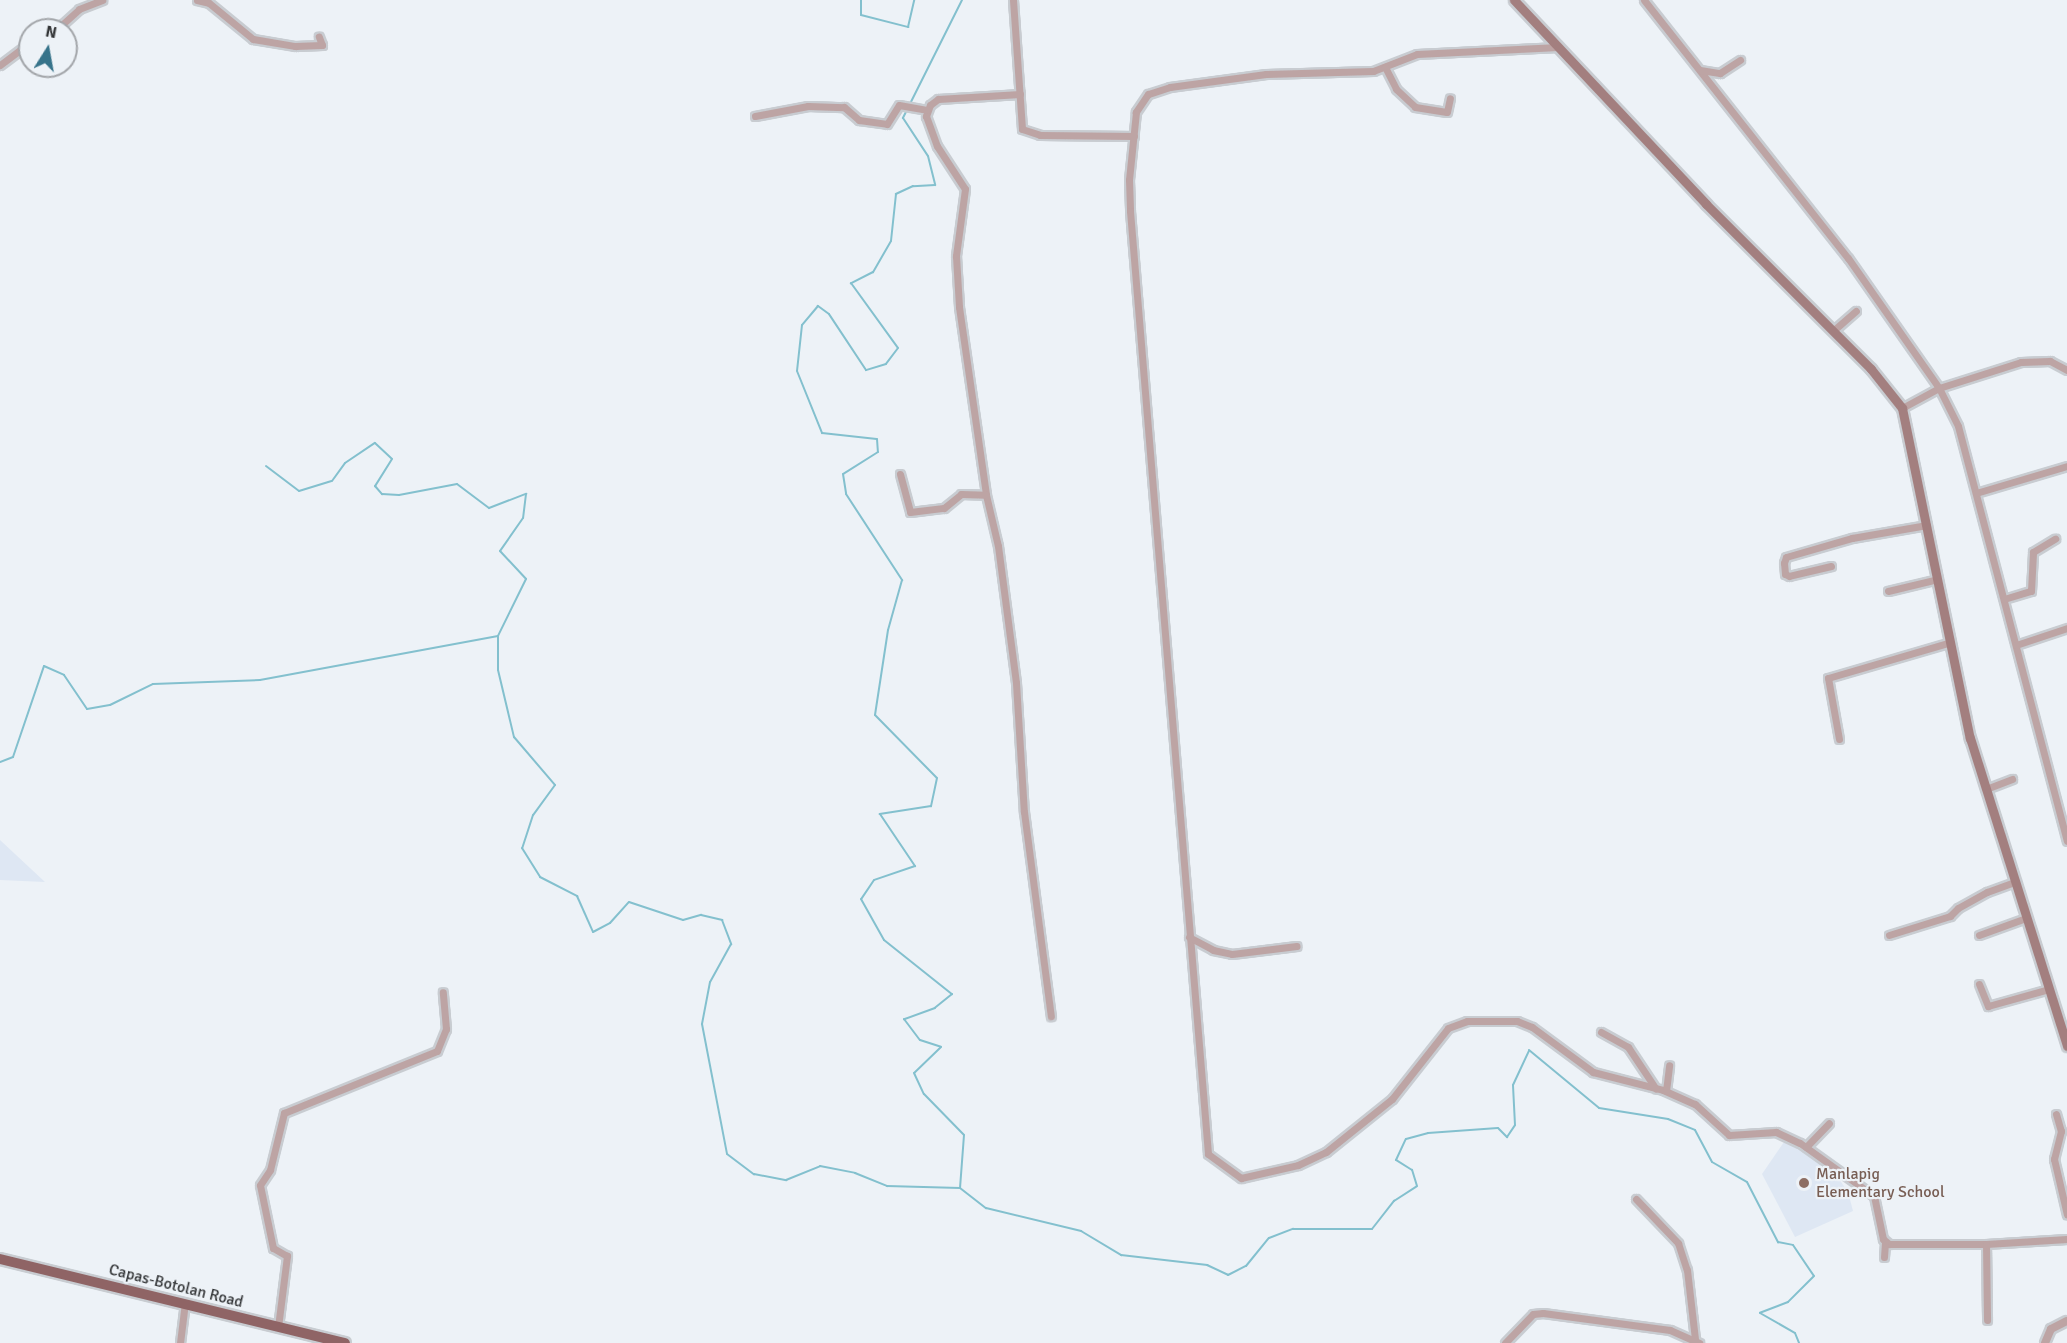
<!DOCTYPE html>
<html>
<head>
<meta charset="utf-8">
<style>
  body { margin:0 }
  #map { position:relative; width:2067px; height:1343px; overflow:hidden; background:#edf2f7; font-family:Signika,sans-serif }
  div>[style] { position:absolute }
  .built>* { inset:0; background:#dee7f3 }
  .stream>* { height:2px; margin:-1px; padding:0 1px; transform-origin:1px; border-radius:1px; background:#83c0ce }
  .roads { filter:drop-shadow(2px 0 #c8ccd1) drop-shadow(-2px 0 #c8ccd1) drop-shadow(0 2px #c8ccd1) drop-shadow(0 -2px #c8ccd1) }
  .minor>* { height:7px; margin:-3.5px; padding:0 3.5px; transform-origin:3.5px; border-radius:3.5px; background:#bda4a4 }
  .tertiary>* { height:8px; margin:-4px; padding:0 4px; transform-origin:4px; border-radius:4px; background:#bda4a4 }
  .secondary>* { height:9px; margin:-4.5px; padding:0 4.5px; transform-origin:4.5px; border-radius:4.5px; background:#a37f7f }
  .primary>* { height:10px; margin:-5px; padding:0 5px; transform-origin:5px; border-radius:5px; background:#8f6465 }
  .dots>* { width:16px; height:16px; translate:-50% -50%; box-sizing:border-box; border:3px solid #edf2f7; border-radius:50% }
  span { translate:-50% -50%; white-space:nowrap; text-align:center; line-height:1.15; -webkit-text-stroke:4.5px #edf2f7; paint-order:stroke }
  .education-label { font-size:16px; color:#785e54 }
  .left { translate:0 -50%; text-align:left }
  .street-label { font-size:16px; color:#333537 }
  .north { position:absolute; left:18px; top:18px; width:60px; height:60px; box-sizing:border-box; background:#edf2f7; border:2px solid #a3a6aa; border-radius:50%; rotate:11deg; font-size:16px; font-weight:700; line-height:24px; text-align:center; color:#333537 }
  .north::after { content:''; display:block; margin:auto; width:21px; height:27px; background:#36738a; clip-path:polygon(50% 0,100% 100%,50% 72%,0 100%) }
</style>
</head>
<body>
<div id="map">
  <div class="built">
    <div style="clip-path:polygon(0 840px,45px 882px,0 880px)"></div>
    <div style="clip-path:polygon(1784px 1142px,1826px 1160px,1848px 1192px,1853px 1211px,1795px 1237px,1762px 1174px)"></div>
  </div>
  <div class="stream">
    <div style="left:861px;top:0;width:15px;rotate:90deg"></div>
    <div style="left:861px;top:15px;width:49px;rotate:14.3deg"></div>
    <div style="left:908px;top:27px;width:28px;rotate:-77deg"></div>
    <div style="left:962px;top:0;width:132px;rotate:116.6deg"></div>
    <div style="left:903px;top:118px;width:45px;rotate:56.7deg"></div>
    <div style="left:928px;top:156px;width:30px;rotate:76deg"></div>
    <div style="left:935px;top:185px;width:22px;rotate:177deg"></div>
    <div style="left:913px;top:186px;width:19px;rotate:155deg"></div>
    <div style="left:896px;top:194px;width:47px;rotate:96.1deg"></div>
    <div style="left:891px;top:241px;width:36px;rotate:120deg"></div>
    <div style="left:873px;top:272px;width:25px;rotate:153deg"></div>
    <div style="left:851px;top:283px;width:80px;rotate:54.1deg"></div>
    <div style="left:898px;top:348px;width:20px;rotate:127deg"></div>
    <div style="left:886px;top:364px;width:21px;rotate:163deg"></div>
    <div style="left:866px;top:370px;width:67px;rotate:-123.5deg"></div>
    <div style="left:829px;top:314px;width:14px;rotate:-144deg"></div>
    <div style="left:818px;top:306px;width:25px;rotate:130deg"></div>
    <div style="left:802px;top:325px;width:46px;rotate:96.2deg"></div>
    <div style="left:797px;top:371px;width:67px;rotate:68deg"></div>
    <div style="left:822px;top:433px;width:55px;rotate:6.2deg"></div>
    <div style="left:877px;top:439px;width:13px;rotate:86deg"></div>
    <div style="left:878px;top:452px;width:41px;rotate:147.8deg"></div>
    <div style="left:843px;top:474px;width:20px;rotate:81deg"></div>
    <div style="left:846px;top:494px;width:103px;rotate:56.9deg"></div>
    <div style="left:902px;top:580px;width:52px;rotate:105.6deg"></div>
    <div style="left:888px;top:630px;width:86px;rotate:98.7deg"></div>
    <div style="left:875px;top:715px;width:88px;rotate:45.5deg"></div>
    <div style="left:937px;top:778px;width:29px;rotate:102deg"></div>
    <div style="left:931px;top:806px;width:52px;rotate:171.1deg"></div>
    <div style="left:880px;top:814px;width:63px;rotate:56.1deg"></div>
    <div style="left:915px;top:866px;width:43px;rotate:161.1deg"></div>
    <div style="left:874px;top:880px;width:23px;rotate:124deg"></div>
    <div style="left:861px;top:899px;width:47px;rotate:60.7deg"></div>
    <div style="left:884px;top:940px;width:87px;rotate:38.5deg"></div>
    <div style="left:952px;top:994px;width:22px;rotate:141deg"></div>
    <div style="left:935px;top:1008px;width:33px;rotate:160deg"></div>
    <div style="left:904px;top:1019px;width:26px;rotate:53deg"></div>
    <div style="left:920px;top:1040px;width:22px;rotate:18deg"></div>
    <div style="left:941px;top:1047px;width:37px;rotate:136deg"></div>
    <div style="left:914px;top:1073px;width:23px;rotate:65deg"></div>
    <div style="left:924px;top:1094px;width:57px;rotate:45.7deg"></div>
    <div style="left:964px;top:1135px;width:53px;rotate:94.3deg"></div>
    <div style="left:960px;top:1188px;width:33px;rotate:38deg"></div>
    <div style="left:986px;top:1208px;width:98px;rotate:13.6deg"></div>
    <div style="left:1081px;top:1231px;width:47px;rotate:31deg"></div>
    <div style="left:1121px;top:1255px;width:87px;rotate:6.6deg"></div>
    <div style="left:1207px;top:1265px;width:23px;rotate:25deg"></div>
    <div style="left:1228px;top:1275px;width:20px;rotate:-27deg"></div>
    <div style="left:1246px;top:1266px;width:36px;rotate:-51deg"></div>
    <div style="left:1269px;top:1238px;width:26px;rotate:-21deg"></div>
    <div style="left:1293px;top:1229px;width:79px"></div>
    <div style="left:1372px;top:1229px;width:36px;rotate:-52deg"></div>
    <div style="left:1394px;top:1201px;width:27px;rotate:-33deg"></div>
    <div style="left:1417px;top:1186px;width:17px;rotate:-107deg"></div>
    <div style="left:1412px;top:1170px;width:19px;rotate:-148deg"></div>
    <div style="left:1396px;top:1160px;width:23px;rotate:-65deg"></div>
    <div style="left:1406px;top:1139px;width:23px;rotate:-15deg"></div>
    <div style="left:1428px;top:1133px;width:70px;rotate:-4.1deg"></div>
    <div style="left:1498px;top:1128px;width:13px;rotate:45deg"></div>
    <div style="left:1507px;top:1137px;width:14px;rotate:-56deg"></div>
    <div style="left:1515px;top:1125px;width:40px;rotate:-92.9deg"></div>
    <div style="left:1513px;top:1085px;width:38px;rotate:-65deg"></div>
    <div style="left:1529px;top:1050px;width:91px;rotate:39.6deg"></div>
    <div style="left:1599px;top:1108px;width:70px;rotate:9.1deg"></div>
    <div style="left:1668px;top:1119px;width:29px;rotate:22deg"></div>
    <div style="left:1695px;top:1130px;width:36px;rotate:62deg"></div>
    <div style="left:1712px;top:1162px;width:40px;rotate:29.7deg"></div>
    <div style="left:1747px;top:1182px;width:68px;rotate:62.7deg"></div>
    <div style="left:1778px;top:1242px;width:15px;rotate:11deg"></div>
    <div style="left:1793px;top:1245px;width:37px;rotate:56deg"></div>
    <div style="left:1814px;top:1276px;width:37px;rotate:135deg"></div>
    <div style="left:1788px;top:1302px;width:30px;rotate:159deg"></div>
    <div style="left:1760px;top:1313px;width:40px;rotate:29.7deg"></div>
    <div style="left:1795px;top:1333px;width:11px;rotate:68deg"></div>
    <div style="left:266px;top:466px;width:41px;rotate:37.1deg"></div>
    <div style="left:299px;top:491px;width:34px;rotate:-17deg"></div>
    <div style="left:332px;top:481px;width:22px;rotate:-54deg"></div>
    <div style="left:345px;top:463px;width:36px;rotate:-34deg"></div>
    <div style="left:375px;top:443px;width:23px;rotate:43deg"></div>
    <div style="left:392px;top:459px;width:32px;rotate:122deg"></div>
    <div style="left:375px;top:486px;width:11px;rotate:49deg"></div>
    <div style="left:382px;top:494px;width:17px;rotate:3deg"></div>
    <div style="left:399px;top:495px;width:59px;rotate:-10.7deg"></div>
    <div style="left:457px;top:484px;width:40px;rotate:37deg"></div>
    <div style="left:489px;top:508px;width:40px;rotate:-21deg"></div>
    <div style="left:526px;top:494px;width:24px;rotate:97deg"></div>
    <div style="left:523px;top:518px;width:40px;rotate:124.9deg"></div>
    <div style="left:500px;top:551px;width:38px;rotate:47deg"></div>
    <div style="left:526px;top:579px;width:64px;rotate:116.2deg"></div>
    <div style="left:498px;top:636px;width:34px;rotate:90deg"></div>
    <div style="left:498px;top:670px;width:69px;rotate:76.6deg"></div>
    <div style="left:514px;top:737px;width:63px;rotate:49.5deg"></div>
    <div style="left:555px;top:785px;width:37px;rotate:126deg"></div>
    <div style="left:533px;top:815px;width:35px;rotate:108deg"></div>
    <div style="left:522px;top:848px;width:34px;rotate:58deg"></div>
    <div style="left:540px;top:877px;width:42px;rotate:27.2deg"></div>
    <div style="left:577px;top:896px;width:39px;rotate:66deg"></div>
    <div style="left:593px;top:932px;width:19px;rotate:-28deg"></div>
    <div style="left:610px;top:923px;width:28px;rotate:-48deg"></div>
    <div style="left:629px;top:902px;width:57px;rotate:18.4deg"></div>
    <div style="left:683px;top:920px;width:19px;rotate:-16deg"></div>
    <div style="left:701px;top:915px;width:22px;rotate:13deg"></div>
    <div style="left:722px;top:920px;width:26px;rotate:69deg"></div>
    <div style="left:731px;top:944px;width:43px;rotate:118.9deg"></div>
    <div style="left:710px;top:982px;width:43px;rotate:100.8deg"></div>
    <div style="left:702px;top:1024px;width:132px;rotate:79.1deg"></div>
    <div style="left:727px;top:1154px;width:34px;rotate:37deg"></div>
    <div style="left:754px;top:1174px;width:33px;rotate:11deg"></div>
    <div style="left:786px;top:1180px;width:37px;rotate:-22deg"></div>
    <div style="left:820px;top:1166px;width:36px;rotate:11deg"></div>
    <div style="left:855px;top:1173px;width:35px;rotate:22deg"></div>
    <div style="left:887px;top:1186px;width:73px;rotate:1.6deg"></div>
    <div style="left:0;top:762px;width:14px;rotate:-21deg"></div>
    <div style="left:13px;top:757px;width:96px;rotate:-71.2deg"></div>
    <div style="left:44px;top:666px;width:22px;rotate:24deg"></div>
    <div style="left:64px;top:675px;width:41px;rotate:55.9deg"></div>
    <div style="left:87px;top:709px;width:23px;rotate:-10deg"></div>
    <div style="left:110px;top:705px;width:48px;rotate:-26deg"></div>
    <div style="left:153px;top:684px;width:107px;rotate:-2.1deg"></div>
    <div style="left:260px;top:680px;width:242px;rotate:-10.5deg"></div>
  </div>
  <div class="roads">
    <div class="minor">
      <div style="left:197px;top:0;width:12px;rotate:14deg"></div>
      <div style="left:209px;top:3px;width:57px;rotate:39.3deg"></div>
      <div style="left:253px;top:39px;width:43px;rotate:9.5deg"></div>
      <div style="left:295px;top:46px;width:27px;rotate:-2deg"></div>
      <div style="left:322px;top:45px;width:9px;rotate:-111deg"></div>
      <div style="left:1013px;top:0;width:129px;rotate:86deg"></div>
      <div style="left:1022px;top:129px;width:19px;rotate:18deg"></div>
      <div style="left:1040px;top:135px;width:94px;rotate:0.6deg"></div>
      <div style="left:1644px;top:0;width:329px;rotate:51.7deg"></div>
      <div style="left:1848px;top:258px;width:159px;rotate:55deg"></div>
      <div style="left:1939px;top:388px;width:86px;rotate:-17.6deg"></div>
      <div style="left:2021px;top:362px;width:29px;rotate:-2deg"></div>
      <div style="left:2050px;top:361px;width:19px;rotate:28deg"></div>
      <div style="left:56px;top:30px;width:31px;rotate:-42deg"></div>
      <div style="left:79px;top:9px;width:25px;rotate:-21deg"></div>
      <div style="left:1558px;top:47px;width:141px;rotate:177.2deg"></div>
      <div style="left:1417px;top:54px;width:47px;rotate:158.9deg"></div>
      <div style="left:1373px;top:71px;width:107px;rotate:178.4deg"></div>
      <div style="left:1266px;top:74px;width:97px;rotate:172.3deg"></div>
      <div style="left:1170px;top:87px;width:23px;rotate:162deg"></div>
      <div style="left:1148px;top:94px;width:22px;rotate:124deg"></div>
      <div style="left:1136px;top:112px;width:68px;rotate:95.9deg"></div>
      <div style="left:1129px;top:180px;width:31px;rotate:88deg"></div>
      <div style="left:1130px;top:211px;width:946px;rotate:85.27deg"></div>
      <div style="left:1208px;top:1154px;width:41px;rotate:36deg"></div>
      <div style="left:1241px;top:1178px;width:58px;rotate:-12.8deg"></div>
      <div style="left:1298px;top:1165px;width:31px;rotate:-25deg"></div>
      <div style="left:1326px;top:1152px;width:85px;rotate:-38.8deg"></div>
      <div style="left:1392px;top:1099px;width:90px;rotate:-51.7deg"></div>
      <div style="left:1448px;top:1028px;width:20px;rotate:-20deg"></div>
      <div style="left:1467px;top:1021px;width:50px"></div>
      <div style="left:1517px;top:1021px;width:16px;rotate:22deg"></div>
      <div style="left:1532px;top:1027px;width:76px;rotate:36.4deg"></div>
      <div style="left:1593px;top:1072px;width:72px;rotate:14.4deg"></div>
      <div style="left:1663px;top:1090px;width:35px;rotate:24deg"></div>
      <div style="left:1695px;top:1104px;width:46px;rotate:42.4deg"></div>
      <div style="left:1729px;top:1135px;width:47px;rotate:-3.7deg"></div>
      <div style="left:1776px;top:1132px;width:26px;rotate:25deg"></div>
      <div style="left:1800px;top:1143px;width:91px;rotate:35.6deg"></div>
      <div style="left:1874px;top:1196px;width:44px;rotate:78.2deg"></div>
      <div style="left:1883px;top:1239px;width:8px;rotate:40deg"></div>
      <div style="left:1889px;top:1244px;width:97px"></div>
      <div style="left:1986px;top:1244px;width:81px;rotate:-3.5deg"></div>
      <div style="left:0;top:65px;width:38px;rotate:-37deg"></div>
      <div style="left:1385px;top:67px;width:25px;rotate:63deg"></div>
      <div style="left:1396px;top:89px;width:26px;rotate:43deg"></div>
      <div style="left:1415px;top:107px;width:32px;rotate:9deg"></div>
      <div style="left:1447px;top:112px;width:14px;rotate:-78deg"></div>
      <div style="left:1700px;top:70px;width:20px;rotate:9deg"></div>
      <div style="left:1720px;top:73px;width:24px;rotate:-33deg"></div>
      <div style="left:1020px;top:94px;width:82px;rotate:176.5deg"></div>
      <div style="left:938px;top:99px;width:10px;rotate:143deg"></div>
      <div style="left:930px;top:105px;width:12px;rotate:110deg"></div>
      <div style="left:926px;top:116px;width:32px;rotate:70deg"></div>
      <div style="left:937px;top:146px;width:51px;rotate:56.9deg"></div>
      <div style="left:965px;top:189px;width:68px;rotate:97.7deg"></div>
      <div style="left:956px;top:256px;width:51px;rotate:86.6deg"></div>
      <div style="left:959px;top:307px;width:190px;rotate:81.8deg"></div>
      <div style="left:986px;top:495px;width:52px;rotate:76.8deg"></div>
      <div style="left:998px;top:546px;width:138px;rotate:82.5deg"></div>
      <div style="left:1016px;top:683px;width:129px;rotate:86.5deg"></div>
      <div style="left:1024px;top:812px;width:206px;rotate:82.5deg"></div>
      <div style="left:755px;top:116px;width:54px;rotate:-10.7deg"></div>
      <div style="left:808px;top:106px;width:36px;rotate:2deg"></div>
      <div style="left:844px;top:107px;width:20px;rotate:41deg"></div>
      <div style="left:859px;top:120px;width:28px;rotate:8deg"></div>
      <div style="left:887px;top:124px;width:22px;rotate:-58deg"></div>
      <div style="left:899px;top:105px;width:28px;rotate:10deg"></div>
      <div style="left:1834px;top:330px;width:29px;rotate:-41deg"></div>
      <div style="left:1902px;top:408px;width:42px;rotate:-28.4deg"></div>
      <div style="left:1939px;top:388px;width:42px;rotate:63.4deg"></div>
      <div style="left:1958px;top:426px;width:429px;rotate:75.3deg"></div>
      <div style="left:900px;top:474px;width:39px;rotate:75deg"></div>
      <div style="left:910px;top:512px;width:34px;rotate:-7deg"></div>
      <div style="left:944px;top:508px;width:22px;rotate:-39deg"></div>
      <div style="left:961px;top:494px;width:25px;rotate:2deg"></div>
      <div style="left:1976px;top:493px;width:95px;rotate:-16.5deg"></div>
      <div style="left:1831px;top:566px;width:43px;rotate:166.6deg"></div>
      <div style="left:1789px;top:576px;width:4px;rotate:-153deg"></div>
      <div style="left:1785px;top:574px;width:11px;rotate:-95deg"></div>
      <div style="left:1784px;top:563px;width:6px;rotate:-72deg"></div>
      <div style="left:1786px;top:557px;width:69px;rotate:-16.1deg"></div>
      <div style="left:1852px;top:538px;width:76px;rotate:-9.8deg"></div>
      <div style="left:1888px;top:591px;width:51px;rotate:-13.5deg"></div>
      <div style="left:2004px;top:599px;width:28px;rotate:-17deg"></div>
      <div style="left:2031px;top:591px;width:39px;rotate:-87deg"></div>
      <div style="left:2033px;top:552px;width:26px;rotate:-31deg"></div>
      <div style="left:2016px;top:645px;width:54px;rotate:-18.4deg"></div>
      <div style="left:1839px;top:739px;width:62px;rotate:-100.2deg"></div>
      <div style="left:1828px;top:678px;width:128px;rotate:-16.3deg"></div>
      <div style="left:1986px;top:789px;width:28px;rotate:-21deg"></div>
      <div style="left:1889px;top:935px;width:64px;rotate:-17.3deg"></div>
      <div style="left:1950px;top:916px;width:11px;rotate:-45deg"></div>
      <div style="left:1958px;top:908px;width:33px;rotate:-29deg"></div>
      <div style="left:1987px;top:892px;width:30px;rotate:-20deg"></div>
      <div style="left:1979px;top:935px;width:50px;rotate:-19.9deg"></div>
      <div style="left:1189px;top:937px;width:27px;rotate:28deg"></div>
      <div style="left:1213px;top:950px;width:19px;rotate:12deg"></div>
      <div style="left:1232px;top:954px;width:65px;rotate:-7deg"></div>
      <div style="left:1979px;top:984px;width:24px;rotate:68deg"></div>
      <div style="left:1988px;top:1006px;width:63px;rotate:-15.6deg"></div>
      <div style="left:1601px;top:1032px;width:31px;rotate:29deg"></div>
      <div style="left:1628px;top:1047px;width:50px;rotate:56.3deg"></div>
      <div style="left:1666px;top:1091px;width:26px;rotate:-83deg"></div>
      <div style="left:2056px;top:1114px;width:18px;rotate:74deg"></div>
      <div style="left:2061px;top:1131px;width:29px;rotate:104deg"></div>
      <div style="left:2054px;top:1159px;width:57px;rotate:76.9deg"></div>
      <div style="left:1806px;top:1147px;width:33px;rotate:-46deg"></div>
      <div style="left:1636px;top:1199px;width:61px;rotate:46.3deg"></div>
      <div style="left:1678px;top:1243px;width:28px;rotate:72deg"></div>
      <div style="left:1687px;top:1270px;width:69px;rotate:83.4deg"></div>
      <div style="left:1986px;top:1244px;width:76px;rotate:89.2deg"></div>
      <div style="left:1884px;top:1257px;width:15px;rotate:-86deg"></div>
      <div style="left:278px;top:1327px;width:72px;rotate:-82.8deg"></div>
      <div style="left:287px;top:1256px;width:16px;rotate:-150deg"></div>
      <div style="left:273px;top:1248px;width:64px;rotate:-101.7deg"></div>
      <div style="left:260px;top:1185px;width:18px;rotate:-56deg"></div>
      <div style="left:270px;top:1170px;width:59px;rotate:-76.2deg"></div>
      <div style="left:284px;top:1113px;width:165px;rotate:-22.1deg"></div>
      <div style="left:437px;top:1051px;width:24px;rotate:-68deg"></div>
      <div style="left:446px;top:1029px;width:37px;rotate:-95deg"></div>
      <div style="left:180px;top:1343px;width:39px;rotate:-83deg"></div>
      <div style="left:1505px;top:1343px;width:40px;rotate:-46deg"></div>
      <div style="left:1533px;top:1314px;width:10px;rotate:-6deg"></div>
      <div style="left:1543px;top:1313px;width:128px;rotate:7.6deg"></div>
      <div style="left:1670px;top:1330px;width:32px;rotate:24deg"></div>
    </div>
    <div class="tertiary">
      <div style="left:2045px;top:1343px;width:15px;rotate:-67deg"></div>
      <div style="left:2051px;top:1329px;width:18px;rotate:-27deg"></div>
    </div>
    <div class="secondary">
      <div style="left:1514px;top:0;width:280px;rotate:46.7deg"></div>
      <div style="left:1706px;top:204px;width:233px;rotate:45deg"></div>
      <div style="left:1871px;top:369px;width:50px;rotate:51.5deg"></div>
      <div style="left:1902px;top:408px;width:337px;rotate:78.4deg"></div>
      <div style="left:1970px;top:738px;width:323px;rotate:72.5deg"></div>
    </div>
    <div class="primary">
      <div style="left:0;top:1259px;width:355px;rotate:13.7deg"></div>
    </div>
  </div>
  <div class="dots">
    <div style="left:1804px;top:1183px;background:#8d6e63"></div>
  </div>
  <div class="education-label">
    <span class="left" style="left:1816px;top:1183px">Manlapig<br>Elementary School</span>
  </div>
  <div class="street-label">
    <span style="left:176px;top:1286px;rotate:14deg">Capas-Botolan Road</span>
  </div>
  <div class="north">N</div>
</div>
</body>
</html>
